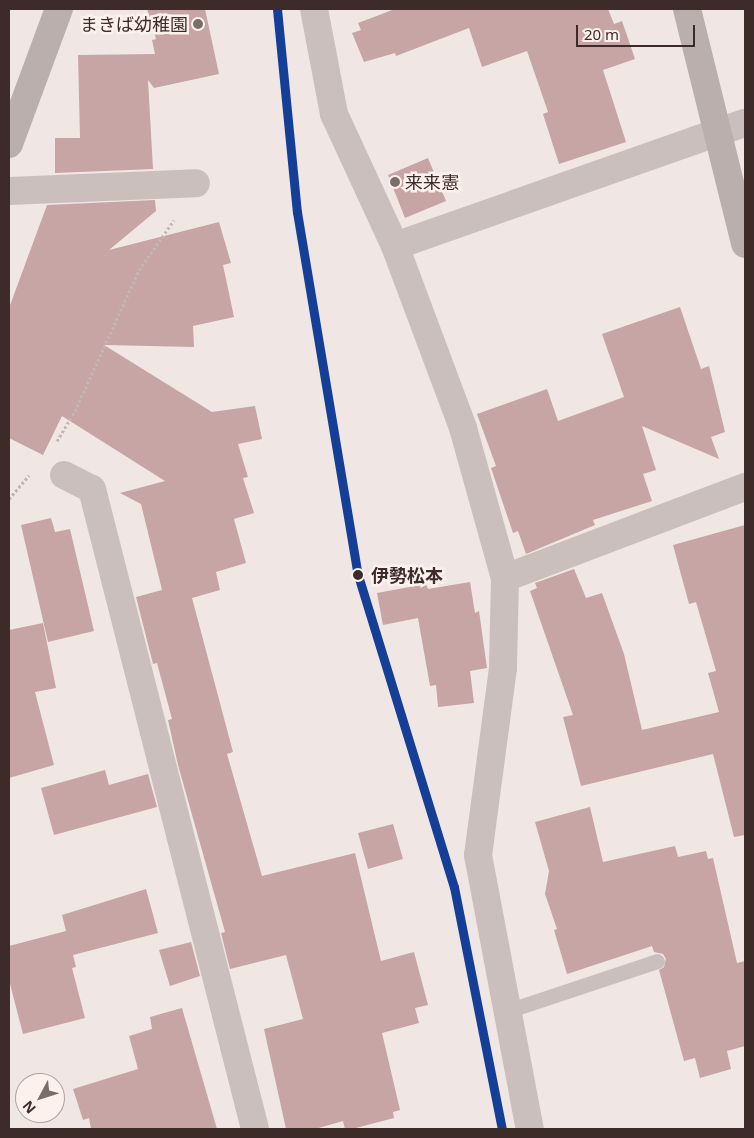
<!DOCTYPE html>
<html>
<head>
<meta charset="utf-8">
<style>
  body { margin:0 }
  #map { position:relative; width:754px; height:1138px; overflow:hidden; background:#f0e7e4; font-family:"Noto Sans","Noto Sans JP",sans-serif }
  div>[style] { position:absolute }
  .building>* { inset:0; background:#c6a5a4 }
  .path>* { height:3px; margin-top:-1.5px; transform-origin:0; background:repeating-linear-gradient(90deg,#c2b7b5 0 2.5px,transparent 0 5px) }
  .lane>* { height:15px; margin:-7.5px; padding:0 7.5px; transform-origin:7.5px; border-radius:7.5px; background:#cabfbc }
  .street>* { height:28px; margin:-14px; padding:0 14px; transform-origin:14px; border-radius:14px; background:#cabfbc }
  .secondary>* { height:28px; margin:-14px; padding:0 14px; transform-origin:14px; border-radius:14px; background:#baafad }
  .rail-1>* { height:9px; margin:-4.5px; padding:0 4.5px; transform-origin:4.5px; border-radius:4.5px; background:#153f97 }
  .dots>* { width:14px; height:14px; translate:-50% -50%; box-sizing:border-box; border:2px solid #fcf1ec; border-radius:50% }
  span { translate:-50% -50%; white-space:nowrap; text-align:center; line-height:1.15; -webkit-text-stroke:5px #fcf1ec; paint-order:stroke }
  .poi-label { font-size:18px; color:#3c2b29 }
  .right { translate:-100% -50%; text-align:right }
  .left { translate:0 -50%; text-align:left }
  .stop-label { font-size:18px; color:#3c2b29; font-weight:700 }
  .frame { position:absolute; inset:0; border:10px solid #3c2b29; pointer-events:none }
  .north { position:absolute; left:15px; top:1073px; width:50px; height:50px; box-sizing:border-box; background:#fcf1ec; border:1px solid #afa29e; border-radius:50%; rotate:230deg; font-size:14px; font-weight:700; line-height:20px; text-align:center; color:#3c2b29 }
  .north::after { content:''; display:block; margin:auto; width:18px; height:22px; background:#7b6d6a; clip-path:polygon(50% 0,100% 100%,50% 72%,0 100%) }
  .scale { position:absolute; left:576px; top:25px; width:119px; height:22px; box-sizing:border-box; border:2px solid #3c2b29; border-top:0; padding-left:6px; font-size:15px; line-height:18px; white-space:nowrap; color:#3c2b29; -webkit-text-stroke:4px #fcf1ec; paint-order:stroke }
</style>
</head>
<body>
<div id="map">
  <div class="building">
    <div style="clip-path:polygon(147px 9px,205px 9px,219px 74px,154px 88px,148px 80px,153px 169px,55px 173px,55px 138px,80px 138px,78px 55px,155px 54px,152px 40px,156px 39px)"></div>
    <div style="clip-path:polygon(395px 9px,608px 9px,614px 24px,622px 21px,635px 59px,603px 70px,626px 142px,559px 164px,543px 114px,548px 112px,527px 51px,482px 67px,469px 28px,396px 56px,395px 53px,364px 62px,352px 33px,361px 30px,358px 23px)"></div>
    <div style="clip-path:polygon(428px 158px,446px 201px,405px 218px,388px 175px)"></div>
    <div style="clip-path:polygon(155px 200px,156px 211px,109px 250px,219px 222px,231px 263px,223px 265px,234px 317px,193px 326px,194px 347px,104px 345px,212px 412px,255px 406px,262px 439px,238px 444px,248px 477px,243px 478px,254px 513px,234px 519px,246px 563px,216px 572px,220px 590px,192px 598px,233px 752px,227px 754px,262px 876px,355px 853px,381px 961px,414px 952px,428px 1005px,415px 1008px,419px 1023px,382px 1033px,400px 1110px,393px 1112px,394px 1118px,352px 1129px,345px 1129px,343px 1121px,315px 1129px,286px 1129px,264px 1029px,303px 1019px,286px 955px,230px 969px,221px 933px,225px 932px,178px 765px,168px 720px,172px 719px,157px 663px,153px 664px,136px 597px,162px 590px,141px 504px,120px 493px,165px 481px,62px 416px,43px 455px,9px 438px,9px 308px,47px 205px)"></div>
    <div style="clip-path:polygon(680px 307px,701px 369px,709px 366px,725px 432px,711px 437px,719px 459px,642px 426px,656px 470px,643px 474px,652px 501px,593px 520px,595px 525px,526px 554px,518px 531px,513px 533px,491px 468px,496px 466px,477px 414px,547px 389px,558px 421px,624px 397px,602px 334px)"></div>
    <div style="clip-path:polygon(51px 518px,55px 532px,70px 529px,94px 631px,48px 642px,21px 525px)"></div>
    <div style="clip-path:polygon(745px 525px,745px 835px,734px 837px,713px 754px,581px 786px,563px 717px,573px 715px,530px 591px,537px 588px,535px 583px,574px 569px,586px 598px,602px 593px,624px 654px,642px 730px,719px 712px,708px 673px,716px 671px,696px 602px,689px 604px,673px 545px)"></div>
    <div style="clip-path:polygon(470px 582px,475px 613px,479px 611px,487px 668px,470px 671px,474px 703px,438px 707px,436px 685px,430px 686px,418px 618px,383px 625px,377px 593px,426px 584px,428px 589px)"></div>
    <div style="clip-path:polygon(43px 623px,56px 688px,35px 692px,54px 765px,9px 778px,9px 630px)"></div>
    <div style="clip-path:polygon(105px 770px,109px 785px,148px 774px,157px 807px,54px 835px,41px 788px)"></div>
    <div style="clip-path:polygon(590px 807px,603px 862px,675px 846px,678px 857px,706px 851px,708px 859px,713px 858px,737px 963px,745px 961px,745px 1046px,727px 1051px,731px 1069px,700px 1078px,695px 1058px,684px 1061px,659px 970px,664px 967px,666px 959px,663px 954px,654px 952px,652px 946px,567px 974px,554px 930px,557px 929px,545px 894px,549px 871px,535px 822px)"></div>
    <div style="clip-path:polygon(393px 824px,403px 859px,368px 869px,358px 833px)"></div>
    <div style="clip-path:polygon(146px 889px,158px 933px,73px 955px,76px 967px,72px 968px,85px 1018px,23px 1034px,9px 980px,9px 946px,66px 931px,62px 915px)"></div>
    <div style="clip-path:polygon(191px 942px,200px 976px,170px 986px,159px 950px)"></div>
    <div style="clip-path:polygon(182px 1008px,217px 1129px,91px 1129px,89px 1118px,83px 1120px,73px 1089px,138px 1069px,129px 1036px,152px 1029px,150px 1017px)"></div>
  </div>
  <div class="path">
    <div style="left:57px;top:441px;width:35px;rotate:-59deg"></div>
    <div style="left:75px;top:411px;width:155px;rotate:-65.6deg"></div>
    <div style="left:139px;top:270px;width:61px;rotate:-55deg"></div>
    <div style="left:9px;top:499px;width:31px;rotate:-50deg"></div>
  </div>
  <div class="lane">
    <div style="left:507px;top:1011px;width:158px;rotate:-18.4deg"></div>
  </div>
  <div class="street">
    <div style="left:314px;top:9px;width:107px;rotate:79.2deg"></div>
    <div style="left:334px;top:114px;width:145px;rotate:65.2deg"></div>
    <div style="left:395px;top:246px;width:194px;rotate:69.5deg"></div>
    <div style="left:463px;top:428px;width:156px;rotate:74.4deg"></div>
    <div style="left:505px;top:578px;width:90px;rotate:91.3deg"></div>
    <div style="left:503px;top:668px;width:189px;rotate:97.6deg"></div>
    <div style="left:478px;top:855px;width:279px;rotate:79.3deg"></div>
    <div style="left:9px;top:191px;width:187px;rotate:-2.4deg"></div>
    <div style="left:395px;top:246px;width:371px;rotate:-19.4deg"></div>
    <div style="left:64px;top:475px;width:31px;rotate:27deg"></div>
    <div style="left:92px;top:489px;width:660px;rotate:75.71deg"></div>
    <div style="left:505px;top:578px;width:257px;rotate:-20.8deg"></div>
  </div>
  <div class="secondary">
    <div style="left:687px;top:9px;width:242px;rotate:76.1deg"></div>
    <div style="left:9px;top:144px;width:144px;rotate:-69.7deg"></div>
  </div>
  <div class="rail-1">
    <div style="left:277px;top:9px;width:204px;rotate:84.4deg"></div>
    <div style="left:297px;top:212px;width:365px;rotate:80.5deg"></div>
    <div style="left:357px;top:572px;width:330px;rotate:72.9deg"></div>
    <div style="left:454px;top:887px;width:247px;rotate:78.8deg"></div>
  </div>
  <div class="dots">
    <div style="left:198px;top:24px;background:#7b6d6a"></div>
    <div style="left:395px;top:182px;background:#7b6d6a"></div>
    <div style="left:358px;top:575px;background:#3c2b29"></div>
  </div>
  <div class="poi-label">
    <span class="right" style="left:188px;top:24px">まきば幼稚園</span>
    <span class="left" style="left:405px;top:182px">来来憲</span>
  </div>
  <div class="stop-label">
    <span class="left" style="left:371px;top:575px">伊勢松本</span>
  </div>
  <div class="frame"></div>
  <div class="north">N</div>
  <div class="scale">20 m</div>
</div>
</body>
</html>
